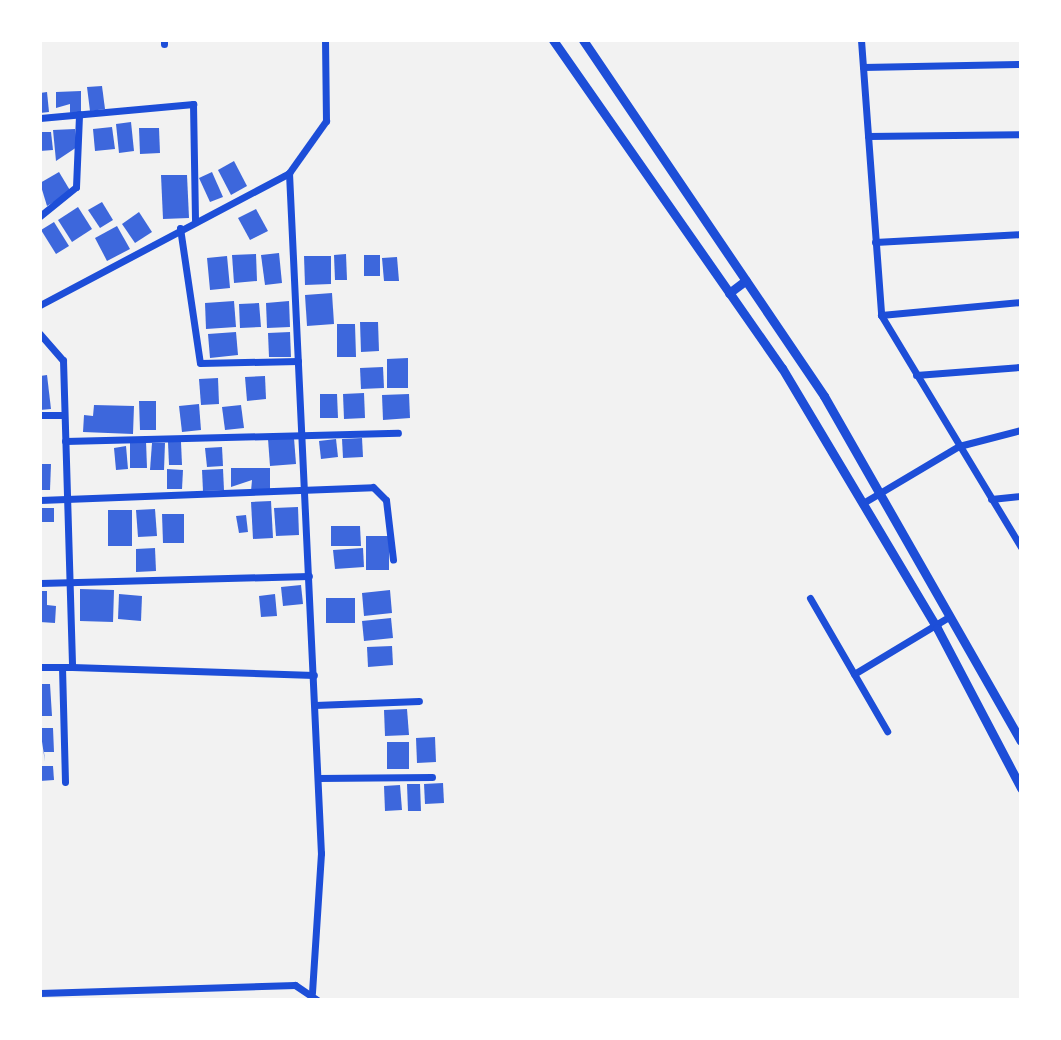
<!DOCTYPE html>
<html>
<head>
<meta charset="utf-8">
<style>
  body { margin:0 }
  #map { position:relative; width:1061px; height:1040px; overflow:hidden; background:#f2f2f2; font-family:"Roboto Condensed",sans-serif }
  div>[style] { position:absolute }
  .building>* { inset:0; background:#3d67dc }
  .minor>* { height:7px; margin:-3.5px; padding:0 3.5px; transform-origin:3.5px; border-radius:3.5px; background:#1d4ed8 }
  .tertiary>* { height:9px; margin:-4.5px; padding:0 4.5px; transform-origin:4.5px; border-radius:4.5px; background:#1d4ed8 }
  span { translate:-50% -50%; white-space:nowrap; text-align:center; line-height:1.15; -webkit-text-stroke:7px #fff; paint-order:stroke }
  .frame { position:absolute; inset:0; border:42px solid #fff; pointer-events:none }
</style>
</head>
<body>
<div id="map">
  <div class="building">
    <div style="clip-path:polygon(102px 86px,105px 109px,90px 111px,87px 87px)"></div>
    <div style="clip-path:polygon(81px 91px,81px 112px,70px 113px,70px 104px,56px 108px,56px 92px)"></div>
    <div style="clip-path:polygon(47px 92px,49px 112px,40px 113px,40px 93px)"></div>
    <div style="clip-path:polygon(131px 122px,134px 151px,119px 153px,116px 124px)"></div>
    <div style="clip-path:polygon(112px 127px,115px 149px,95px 151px,93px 129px)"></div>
    <div style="clip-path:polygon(139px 128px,159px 128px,160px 153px,140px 154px)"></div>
    <div style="clip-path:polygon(75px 129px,77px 147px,56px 161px,53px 130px)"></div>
    <div style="clip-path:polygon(40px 132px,51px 132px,53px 150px,40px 151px)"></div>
    <div style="clip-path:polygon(234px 161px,247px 186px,231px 195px,218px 170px)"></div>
    <div style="clip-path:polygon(59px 172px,71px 192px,47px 206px,40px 183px)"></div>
    <div style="clip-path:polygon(212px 172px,223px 197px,210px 202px,199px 178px)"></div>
    <div style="clip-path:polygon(161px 175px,187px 175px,189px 218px,163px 219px)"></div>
    <div style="clip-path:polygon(102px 202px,113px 220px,100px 228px,88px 210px)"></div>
    <div style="clip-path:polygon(78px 207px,92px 229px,72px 242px,58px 220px)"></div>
    <div style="clip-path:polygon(256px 209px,268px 231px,250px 240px,238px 218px)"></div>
    <div style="clip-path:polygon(139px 212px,152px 232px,135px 243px,122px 224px)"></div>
    <div style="clip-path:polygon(54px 222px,69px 246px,56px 254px,41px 230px)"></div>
    <div style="clip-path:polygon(117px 226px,130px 249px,107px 261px,95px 238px)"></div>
    <div style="clip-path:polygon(279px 253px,282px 283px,265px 285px,261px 255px)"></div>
    <div style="clip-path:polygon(256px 254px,257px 281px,234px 283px,232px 255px)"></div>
    <div style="clip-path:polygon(346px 254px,347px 280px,335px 280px,334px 255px)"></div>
    <div style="clip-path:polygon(364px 255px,380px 255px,380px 276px,364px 276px)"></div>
    <div style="clip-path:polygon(227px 256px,230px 288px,210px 290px,207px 258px)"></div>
    <div style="clip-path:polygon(304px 256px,331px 256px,331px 284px,305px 285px)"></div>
    <div style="clip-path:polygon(397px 257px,399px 281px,384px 281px,382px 258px)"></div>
    <div style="clip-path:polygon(332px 293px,334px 324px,307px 326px,305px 295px)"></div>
    <div style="clip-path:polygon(234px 301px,236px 327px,206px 329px,205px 303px)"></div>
    <div style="clip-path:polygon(289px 301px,290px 327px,267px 328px,266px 303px)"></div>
    <div style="clip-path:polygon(259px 303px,261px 327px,240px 328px,239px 304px)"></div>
    <div style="clip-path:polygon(360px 322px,378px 322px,379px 351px,361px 352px)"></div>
    <div style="clip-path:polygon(337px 324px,355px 324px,356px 357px,337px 357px)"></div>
    <div style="clip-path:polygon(236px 332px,238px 355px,210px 358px,208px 334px)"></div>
    <div style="clip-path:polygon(290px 332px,291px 357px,269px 357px,268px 333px)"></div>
    <div style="clip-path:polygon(408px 358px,408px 388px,387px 388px,387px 359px)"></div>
    <div style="clip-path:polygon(383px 367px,384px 388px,361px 389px,360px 368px)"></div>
    <div style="clip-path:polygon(47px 375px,51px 409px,40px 410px,40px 376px)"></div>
    <div style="clip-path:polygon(265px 376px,266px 399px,247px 401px,245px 377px)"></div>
    <div style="clip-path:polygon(218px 378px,219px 404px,201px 405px,199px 379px)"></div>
    <div style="clip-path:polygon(364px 393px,365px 418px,344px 419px,343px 394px)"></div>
    <div style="clip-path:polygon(320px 394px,337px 394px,338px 418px,320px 418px)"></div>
    <div style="clip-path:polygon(409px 394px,410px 418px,383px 420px,382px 395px)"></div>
    <div style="clip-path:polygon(139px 401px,156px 401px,156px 430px,140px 430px)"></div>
    <div style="clip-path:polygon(199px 404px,201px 430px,182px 432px,179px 406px)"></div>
    <div style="clip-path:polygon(94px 405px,134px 406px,133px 434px,83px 432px,84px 415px,93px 416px)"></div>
    <div style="clip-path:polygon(241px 405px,244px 428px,225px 430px,222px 407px)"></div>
    <div style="clip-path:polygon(294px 438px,296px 464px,270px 466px,268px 439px)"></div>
    <div style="clip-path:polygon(362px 438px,363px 457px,343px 458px,342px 439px)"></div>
    <div style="clip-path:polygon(336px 439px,338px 457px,321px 459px,319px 441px)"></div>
    <div style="clip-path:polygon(146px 441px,147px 468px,130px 468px,130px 442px)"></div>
    <div style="clip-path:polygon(168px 442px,181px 442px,182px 465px,169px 465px)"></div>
    <div style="clip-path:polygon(152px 443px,165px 443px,164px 470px,150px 470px)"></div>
    <div style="clip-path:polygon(126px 446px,128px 469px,116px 470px,114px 448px)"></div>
    <div style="clip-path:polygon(222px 447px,223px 466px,207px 467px,205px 448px)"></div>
    <div style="clip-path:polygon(40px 464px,51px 464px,50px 490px,40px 490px)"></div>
    <div style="clip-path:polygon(231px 468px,270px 468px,270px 491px,251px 491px,252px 480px,231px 487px)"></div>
    <div style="clip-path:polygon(167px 469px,183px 470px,182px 489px,167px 489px)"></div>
    <div style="clip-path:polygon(223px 469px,224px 490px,203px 491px,202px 470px)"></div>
    <div style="clip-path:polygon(271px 501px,273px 538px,253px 539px,251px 502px)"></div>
    <div style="clip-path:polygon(298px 507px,299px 535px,276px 536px,274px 508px)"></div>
    <div style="clip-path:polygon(40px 508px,54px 508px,54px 522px,40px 522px)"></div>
    <div style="clip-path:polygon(155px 509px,157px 536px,138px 537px,136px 510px)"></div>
    <div style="clip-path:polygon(108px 510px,132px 510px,132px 546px,108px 546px)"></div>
    <div style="clip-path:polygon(162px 514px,184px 514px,184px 543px,163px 543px)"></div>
    <div style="clip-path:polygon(246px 515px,248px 532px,239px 533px,236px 516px)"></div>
    <div style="clip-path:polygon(331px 526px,360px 526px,361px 546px,331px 546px)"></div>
    <div style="clip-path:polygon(366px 536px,389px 536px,389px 570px,366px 570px)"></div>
    <div style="clip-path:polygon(155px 548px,156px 571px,136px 572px,136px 549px)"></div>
    <div style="clip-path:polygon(363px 548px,364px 567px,335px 569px,333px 550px)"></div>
    <div style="clip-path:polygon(301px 585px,303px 604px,283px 606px,281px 587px)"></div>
    <div style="clip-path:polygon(80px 589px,114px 590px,113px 622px,80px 621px)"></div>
    <div style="clip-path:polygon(390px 590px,392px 613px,364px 616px,362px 593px)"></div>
    <div style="clip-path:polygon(40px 591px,47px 591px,47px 605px,56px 606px,55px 623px,40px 622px)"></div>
    <div style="clip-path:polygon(119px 594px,142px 596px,141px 621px,118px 619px)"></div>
    <div style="clip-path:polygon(275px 594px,277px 616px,261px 617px,259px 596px)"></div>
    <div style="clip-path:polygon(326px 598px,355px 598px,355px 623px,326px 623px)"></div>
    <div style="clip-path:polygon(391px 618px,393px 638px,364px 641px,362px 621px)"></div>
    <div style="clip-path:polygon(392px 646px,393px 665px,368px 667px,367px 647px)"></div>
    <div style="clip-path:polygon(40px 684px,50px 684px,52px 716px,40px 716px)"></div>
    <div style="clip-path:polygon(407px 709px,409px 735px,385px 736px,384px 710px)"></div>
    <div style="clip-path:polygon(40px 728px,53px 728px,54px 752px,44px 752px,45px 762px)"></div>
    <div style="clip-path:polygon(435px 737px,436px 762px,417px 763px,416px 738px)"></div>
    <div style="clip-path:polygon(387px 742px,409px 742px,409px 769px,387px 769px)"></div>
    <div style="clip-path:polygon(40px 766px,53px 766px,54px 780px,40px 781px)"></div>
    <div style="clip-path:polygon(443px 783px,444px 803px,425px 804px,424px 784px)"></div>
    <div style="clip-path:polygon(407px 784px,420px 784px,421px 811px,408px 811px)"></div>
    <div style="clip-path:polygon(400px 785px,402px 810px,385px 811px,384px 786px)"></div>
  </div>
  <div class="minor">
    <div style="left:164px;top:40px;width:4px;rotate:90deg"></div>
    <div style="left:861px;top:40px;width:276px;rotate:85.8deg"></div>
    <div style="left:881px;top:315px;width:271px;rotate:58.9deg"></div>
    <div style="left:863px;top:67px;width:158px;rotate:-1.1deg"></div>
    <div style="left:40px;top:118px;width:154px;rotate:-5.2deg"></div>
    <div style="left:193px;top:104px;width:116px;rotate:89deg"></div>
    <div style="left:868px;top:136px;width:153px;rotate:-0.7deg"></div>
    <div style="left:289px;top:173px;width:64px;rotate:-54.6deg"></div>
    <div style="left:326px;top:121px;width:81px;rotate:-90.7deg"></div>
    <div style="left:40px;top:216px;width:46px;rotate:-38.9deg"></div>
    <div style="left:76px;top:187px;width:73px;rotate:-87.6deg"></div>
    <div style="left:180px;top:228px;width:136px;rotate:81.6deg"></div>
    <div style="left:200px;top:363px;width:98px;rotate:-1.2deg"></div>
    <div style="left:875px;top:242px;width:146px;rotate:-3.1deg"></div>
    <div style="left:40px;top:305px;width:282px;rotate:-27.9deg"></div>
    <div style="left:289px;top:173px;width:681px;rotate:87.31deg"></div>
    <div style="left:321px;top:853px;width:140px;rotate:93.7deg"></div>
    <div style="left:881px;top:315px;width:141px;rotate:-5.3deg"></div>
    <div style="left:40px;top:334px;width:35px;rotate:49deg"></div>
    <div style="left:63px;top:360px;width:307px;rotate:88.3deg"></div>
    <div style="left:72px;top:667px;width:32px;rotate:180deg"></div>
    <div style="left:916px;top:375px;width:105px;rotate:-4.4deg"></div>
    <div style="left:40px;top:415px;width:24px"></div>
    <div style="left:65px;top:441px;width:333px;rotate:-1.4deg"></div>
    <div style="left:991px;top:499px;width:30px;rotate:-6deg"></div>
    <div style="left:40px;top:500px;width:333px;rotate:-2.2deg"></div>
    <div style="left:373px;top:487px;width:18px;rotate:45deg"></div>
    <div style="left:386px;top:500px;width:60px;rotate:83.3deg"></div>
    <div style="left:863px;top:503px;width:112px;rotate:-30.7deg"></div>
    <div style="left:959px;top:446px;width:64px;rotate:-14.5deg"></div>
    <div style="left:40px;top:583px;width:269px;rotate:-1.5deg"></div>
    <div style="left:810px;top:598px;width:154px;rotate:59.9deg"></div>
    <div style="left:62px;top:667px;width:115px;rotate:88.5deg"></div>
    <div style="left:72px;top:667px;width:242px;rotate:1.9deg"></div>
    <div style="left:854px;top:674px;width:112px;rotate:-31.1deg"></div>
    <div style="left:315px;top:705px;width:104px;rotate:-2.2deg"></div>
    <div style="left:318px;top:778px;width:114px;rotate:-0.5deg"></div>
    <div style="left:40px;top:993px;width:255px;rotate:-1.8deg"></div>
    <div style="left:295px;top:985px;width:27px;rotate:34deg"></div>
  </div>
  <div class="tertiary">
    <div style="left:553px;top:40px;width:400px;rotate:55.1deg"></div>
    <div style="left:782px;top:368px;width:303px;rotate:59.2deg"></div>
    <div style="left:937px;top:628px;width:181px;rotate:62.3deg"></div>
    <div style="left:583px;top:40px;width:430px;rotate:55.9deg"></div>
    <div style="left:824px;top:396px;width:397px;rotate:60.3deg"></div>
    <div style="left:729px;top:293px;width:21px;rotate:-37deg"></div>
  </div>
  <div class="frame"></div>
</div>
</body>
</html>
